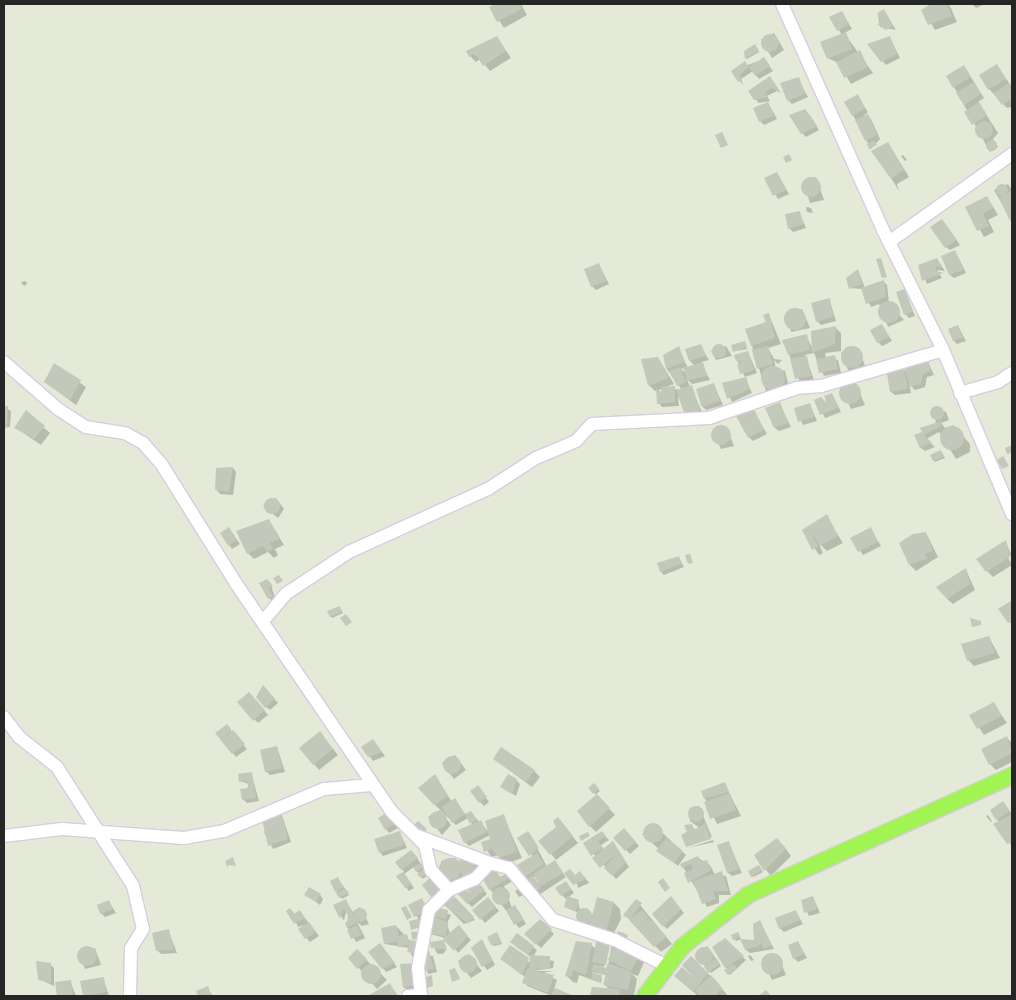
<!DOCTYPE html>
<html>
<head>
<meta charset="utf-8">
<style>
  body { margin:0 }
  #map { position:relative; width:1016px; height:1000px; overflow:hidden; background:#e4ead7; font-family:Overpass,sans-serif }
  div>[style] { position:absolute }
  .shadow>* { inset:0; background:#0003 }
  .round { border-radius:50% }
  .building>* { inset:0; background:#c2c8ba }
  .roads { filter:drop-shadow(1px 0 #d7cce1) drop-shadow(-1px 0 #d7cce1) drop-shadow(0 1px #d7cce1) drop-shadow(0 -1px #d7cce1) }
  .minor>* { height:12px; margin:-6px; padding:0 6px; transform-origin:6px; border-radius:6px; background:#fff }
  .major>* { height:16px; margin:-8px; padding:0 8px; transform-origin:8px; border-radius:8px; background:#a2f452 }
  span { translate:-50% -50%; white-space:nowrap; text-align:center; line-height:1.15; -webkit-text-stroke:4.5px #fff; paint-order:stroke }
  .frame { position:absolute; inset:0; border:5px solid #262626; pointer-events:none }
</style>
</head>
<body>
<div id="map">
  <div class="shadow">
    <div style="clip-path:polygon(498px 4px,521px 4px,527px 15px,504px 28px,491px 8px)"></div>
    <div style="clip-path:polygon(937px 4px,949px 4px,957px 22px,935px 30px,923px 10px)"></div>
    <div style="clip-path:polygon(972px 4px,985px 4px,976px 8px)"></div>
    <div style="clip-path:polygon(883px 11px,887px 15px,896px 30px,880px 27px,878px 14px)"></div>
    <div style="clip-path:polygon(842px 12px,852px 29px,844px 33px,873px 73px,851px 84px,838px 63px,828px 58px,842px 35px,831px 18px)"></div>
    <div style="clip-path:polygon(774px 33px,784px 50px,772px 58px,761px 40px)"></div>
    <div style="clip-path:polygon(497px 38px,511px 58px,490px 71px,480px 59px,476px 62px,470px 56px,471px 50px,477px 56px)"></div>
    <div style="clip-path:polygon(890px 38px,900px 58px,886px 65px,869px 44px)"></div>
    <div style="clip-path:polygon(756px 47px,759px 52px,747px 59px,746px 58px)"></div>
    <div style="clip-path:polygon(764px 59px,773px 71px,759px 79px,753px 71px,741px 79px,743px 85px,732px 71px)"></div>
    <div style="clip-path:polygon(964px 66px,984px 98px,978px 102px,998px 133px,993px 139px,998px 147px,990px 152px,954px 87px)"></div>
    <div style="clip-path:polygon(997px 66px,1012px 87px,1012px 107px,1007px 108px,989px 89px)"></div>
    <div style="clip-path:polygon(770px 77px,781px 93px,777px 91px,767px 96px,770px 101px,759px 103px,755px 99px)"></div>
    <div style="clip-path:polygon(798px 79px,808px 97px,792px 104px,788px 100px)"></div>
    <div style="clip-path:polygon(857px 96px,868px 112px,860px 119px,868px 116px,871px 119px,880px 139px,871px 149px,853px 115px)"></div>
    <div style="clip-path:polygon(768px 103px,777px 119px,764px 125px,760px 121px)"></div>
    <div style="clip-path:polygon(809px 114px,819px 130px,806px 137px,802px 133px)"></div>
    <div style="clip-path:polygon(888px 143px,909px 177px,897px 184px,899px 191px,891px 178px)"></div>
    <div style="clip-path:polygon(901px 156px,903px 155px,907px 160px,905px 161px)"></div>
    <div style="clip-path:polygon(777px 173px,789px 194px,778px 199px,766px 178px)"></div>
    <div style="clip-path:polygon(816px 177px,824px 200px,810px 203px,803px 181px)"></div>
    <div style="clip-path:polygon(1008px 184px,1012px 190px,1007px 196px,1012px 193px,1012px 221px,994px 190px)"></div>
    <div style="clip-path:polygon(987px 197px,998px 215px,988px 220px,994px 232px,984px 237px,967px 207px)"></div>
    <div style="clip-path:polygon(806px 207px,811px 208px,813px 213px,807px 212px)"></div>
    <div style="clip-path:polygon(799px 212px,806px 228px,793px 232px,789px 228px)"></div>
    <div style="clip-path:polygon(945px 224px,960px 245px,950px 250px,946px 247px)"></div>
    <div style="clip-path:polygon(955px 251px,966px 273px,954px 278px,950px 275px)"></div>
    <div style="clip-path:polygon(937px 259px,945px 271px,937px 270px,942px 278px,927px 284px,920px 265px)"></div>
    <div style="clip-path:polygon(599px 265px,609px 284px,596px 290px,592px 286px)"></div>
    <div style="clip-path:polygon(858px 270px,865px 288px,884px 282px,887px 285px,889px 303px,904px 320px,888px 327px,879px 304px,871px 307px,862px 289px,850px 288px)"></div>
    <div style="clip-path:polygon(26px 281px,27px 284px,24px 286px,21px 282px)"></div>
    <div style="clip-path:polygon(904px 290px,915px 316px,909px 318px,905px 314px)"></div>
    <div style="clip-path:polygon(829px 299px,836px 321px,821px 325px,817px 321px)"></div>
    <div style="clip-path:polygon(802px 309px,810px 328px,791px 332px,788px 313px)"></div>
    <div style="clip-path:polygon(769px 315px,781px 344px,768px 348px,774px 359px,782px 360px,778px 364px,774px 360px,776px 369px,785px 371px,789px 387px,766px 391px,752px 346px)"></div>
    <div style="clip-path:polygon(882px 325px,892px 341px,882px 346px,878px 342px)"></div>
    <div style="clip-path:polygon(958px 326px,966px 341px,957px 344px,954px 341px)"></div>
    <div style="clip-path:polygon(835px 327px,841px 333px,841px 351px,825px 353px,826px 358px,838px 360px,841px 373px,824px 376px,814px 353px,805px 355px,814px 380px,800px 382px,789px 354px,806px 335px,812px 348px)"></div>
    <div style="clip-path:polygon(744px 342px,747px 349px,734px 351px)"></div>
    <div style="clip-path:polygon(evenodd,700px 345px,709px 360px,701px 362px,710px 380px,692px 384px,686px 378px,703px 414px,689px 418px,678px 395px,679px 406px,662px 407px,659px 403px,662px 389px,655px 391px,649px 385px,658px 358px,674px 384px,663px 388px,682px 390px,667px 369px,665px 356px,679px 350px,688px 368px,695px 366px,690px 361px,700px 345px,685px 367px,687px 375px,681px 369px,685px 367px)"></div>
    <div style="clip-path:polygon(726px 346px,732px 356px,716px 360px,711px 351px)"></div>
    <div style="clip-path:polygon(859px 348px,866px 369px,845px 375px,848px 370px,841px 352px)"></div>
    <div style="clip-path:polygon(748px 352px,757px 373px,745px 377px,737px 360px)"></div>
    <div style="clip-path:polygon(928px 362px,934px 375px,927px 377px,925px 387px,915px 390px,909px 384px,911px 393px,895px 395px,891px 392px,903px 369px,907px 373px)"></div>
    <div style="clip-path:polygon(55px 365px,86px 387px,76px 405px,45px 382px)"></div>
    <div style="clip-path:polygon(745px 378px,752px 393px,732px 402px,723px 383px)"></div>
    <div style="clip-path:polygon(855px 382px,865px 405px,851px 409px,841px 387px)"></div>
    <div style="clip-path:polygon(714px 385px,723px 405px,706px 410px,700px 404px)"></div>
    <div style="clip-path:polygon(832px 394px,841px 412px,825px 418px,816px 400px,830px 408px)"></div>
    <div style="clip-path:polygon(779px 403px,791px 427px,779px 431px,775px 428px)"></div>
    <div style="clip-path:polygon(810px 405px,817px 421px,803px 425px,796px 409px)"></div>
    <div style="clip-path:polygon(4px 407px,11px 411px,10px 427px,4px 427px)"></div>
    <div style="clip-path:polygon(933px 407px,946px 412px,949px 420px,941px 423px,946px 429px,953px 425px,959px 431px,970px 444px,970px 452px,956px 459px,939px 432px,926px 439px,935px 447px,925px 451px,921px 448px,916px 436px,936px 424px)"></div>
    <div style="clip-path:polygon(26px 412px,50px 433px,41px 445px,16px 428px)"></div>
    <div style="clip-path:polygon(754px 412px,767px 434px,753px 441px,749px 437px)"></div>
    <div style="clip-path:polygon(726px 426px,734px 446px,721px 449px,713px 432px)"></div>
    <div style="clip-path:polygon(941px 451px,945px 458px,935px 462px,931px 455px)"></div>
    <div style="clip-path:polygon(233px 468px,236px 472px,233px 495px,220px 494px,217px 490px)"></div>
    <div style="clip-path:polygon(276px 498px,284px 509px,278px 518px,263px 506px)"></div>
    <div style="clip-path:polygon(826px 516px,843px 543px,827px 551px,818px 542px,823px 553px,819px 555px,803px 530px)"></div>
    <div style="clip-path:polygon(269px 520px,284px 545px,275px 549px,278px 555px,274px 558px,268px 552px,254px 559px,248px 553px)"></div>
    <div style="clip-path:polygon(870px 529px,881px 546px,863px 555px,852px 539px)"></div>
    <div style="clip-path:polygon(232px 533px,240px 544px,232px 549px,229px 545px)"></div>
    <div style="clip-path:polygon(926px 533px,938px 557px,916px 571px,910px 565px)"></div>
    <div style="clip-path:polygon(1006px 542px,1012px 557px,1004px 550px,1012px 565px,993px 577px,987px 571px)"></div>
    <div style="clip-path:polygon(679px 558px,684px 567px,664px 575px,661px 572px)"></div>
    <div style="clip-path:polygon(966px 570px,975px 590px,953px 604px,947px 599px)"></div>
    <div style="clip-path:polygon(270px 582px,276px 601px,272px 602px,261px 584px)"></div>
    <div style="clip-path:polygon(340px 608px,343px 613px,332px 618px,331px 616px)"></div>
    <div style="clip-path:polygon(989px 637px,1000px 658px,974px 666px,968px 660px)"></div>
    <div style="clip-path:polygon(267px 690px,278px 703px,270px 710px,266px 707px)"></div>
    <div style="clip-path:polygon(253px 697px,268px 715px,258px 723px,239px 702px)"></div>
    <div style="clip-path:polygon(994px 704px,1007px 723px,984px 735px,971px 715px)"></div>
    <div style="clip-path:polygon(227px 726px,247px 749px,236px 757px,217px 733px)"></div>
    <div style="clip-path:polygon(1007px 738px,1012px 743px,1012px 762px,996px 770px,990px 764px)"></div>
    <div style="clip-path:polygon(325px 739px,338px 755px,319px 770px,314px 764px)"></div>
    <div style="clip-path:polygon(373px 741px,385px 756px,373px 761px,363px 747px)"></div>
    <div style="clip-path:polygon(277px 747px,285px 772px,270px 775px,266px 771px)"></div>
    <div style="clip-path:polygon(455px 755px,466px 770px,454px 779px,442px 763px)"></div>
    <div style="clip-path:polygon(494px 759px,534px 771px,540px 777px,532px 787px)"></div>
    <div style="clip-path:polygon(251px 773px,259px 801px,247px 803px,243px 799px,249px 784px,240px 781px)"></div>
    <div style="clip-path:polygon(435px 776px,452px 802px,466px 815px,472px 814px,488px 831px,503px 816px,522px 858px,506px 864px,498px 855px,491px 857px,483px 843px,492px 840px,490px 835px,469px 846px,465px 842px,473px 825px,468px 818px,456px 825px,434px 804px)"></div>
    <div style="clip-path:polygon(516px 780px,520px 784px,516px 796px,506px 790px)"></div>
    <div style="clip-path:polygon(724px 783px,741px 816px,717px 824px,705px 798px)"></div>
    <div style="clip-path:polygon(594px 785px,600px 791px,596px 794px,615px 815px,596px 832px,590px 826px,597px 796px,590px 788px)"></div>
    <div style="clip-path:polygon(481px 791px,489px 802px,484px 806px,480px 802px)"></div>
    <div style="clip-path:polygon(1003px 803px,1012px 814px,1012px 847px,997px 819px)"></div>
    <div style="clip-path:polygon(699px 806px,712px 837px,687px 846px,691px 825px,696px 831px,700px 828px,690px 821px,689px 809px)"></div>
    <div style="clip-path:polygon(280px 810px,291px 842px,273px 849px,264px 832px)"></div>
    <div style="clip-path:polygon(440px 810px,451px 825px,442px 835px,428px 817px)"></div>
    <div style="clip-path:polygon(986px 816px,988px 815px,992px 821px,991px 822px)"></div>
    <div style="clip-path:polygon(391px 817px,398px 828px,389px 833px,386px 829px)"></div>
    <div style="clip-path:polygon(653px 824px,686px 855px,678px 866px,642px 834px)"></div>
    <div style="clip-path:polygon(563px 825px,578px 843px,556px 860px,551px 854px)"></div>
    <div style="clip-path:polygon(624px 830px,639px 846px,630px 854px,615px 838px)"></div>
    <div style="clip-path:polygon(400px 833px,407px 848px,383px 856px,380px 852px)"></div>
    <div style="clip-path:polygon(602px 833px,609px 840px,601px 845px,604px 850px,613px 843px,629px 867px,616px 879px,585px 844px)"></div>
    <div style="clip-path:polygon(evenodd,531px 836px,547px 867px,555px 862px,566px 877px,539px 895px,518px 866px,532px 857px,531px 836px,536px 876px,541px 883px,540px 884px,533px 878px,536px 876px)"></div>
    <div style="clip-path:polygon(713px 840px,714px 842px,688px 848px)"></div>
    <div style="clip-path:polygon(728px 842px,742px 873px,732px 876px,728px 873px)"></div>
    <div style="clip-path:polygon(783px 845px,791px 856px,771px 876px,755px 856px)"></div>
    <div style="clip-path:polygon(415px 855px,428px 875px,423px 879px,414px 867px,404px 874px,414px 888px,409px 891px,398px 877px,404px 872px,397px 862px)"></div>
    <div style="clip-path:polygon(455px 858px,461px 864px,477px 862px,479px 881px,476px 881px,487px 894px,472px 907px,460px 895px,464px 891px,476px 897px,461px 876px,462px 883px,447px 882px,441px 861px)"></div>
    <div style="clip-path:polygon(698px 858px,710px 865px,715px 875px,726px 876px,731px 895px,719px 895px,719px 903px,707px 907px,683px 867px)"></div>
    <div style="clip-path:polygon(760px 868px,763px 872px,753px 877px,752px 876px)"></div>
    <div style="clip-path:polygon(495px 870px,501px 878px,508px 874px,513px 881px,504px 886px,512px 908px,518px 910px,526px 924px,519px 928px,490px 889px)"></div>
    <div style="clip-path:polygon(584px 876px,589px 883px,578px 888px,575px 877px)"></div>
    <div style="clip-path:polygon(339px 880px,349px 895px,342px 899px,336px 891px)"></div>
    <div style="clip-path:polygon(566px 882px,574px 893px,566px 899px,562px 895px)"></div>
    <div style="clip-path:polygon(521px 888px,525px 894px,519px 897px,515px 891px)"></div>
    <div style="clip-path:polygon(306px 895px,320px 895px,323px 899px,320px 905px)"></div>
    <div style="clip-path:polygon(813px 897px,820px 913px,809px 916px,802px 901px)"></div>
    <div style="clip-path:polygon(345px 900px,353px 912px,360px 907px,369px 924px,362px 926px,357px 922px,365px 938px,356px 942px,345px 923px,351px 920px,346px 912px,344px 921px,335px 905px)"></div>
    <div style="clip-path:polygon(422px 900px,431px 914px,426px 926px,413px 929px,419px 920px,410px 906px)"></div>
    <div style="clip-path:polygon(636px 900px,672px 944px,661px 952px,630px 919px)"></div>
    <div style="clip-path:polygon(441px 901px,471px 916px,475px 920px,464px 924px)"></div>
    <div style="clip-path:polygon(578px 901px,580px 910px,594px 915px,614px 903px,620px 909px,621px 919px,612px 937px,577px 921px,579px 913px,565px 907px)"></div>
    <div style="clip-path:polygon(109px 902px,116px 913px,105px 917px,101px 913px)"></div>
    <div style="clip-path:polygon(674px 902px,684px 913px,667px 929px,664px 926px)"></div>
    <div style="clip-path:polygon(492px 903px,499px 911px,485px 923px,474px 910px)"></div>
    <div style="clip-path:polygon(435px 908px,451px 915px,447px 923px,450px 934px,458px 927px,471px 940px,458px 953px,449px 939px,430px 934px)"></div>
    <div style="clip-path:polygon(290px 909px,295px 914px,300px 912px,319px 936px,310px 942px,300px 930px,308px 924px,298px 927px)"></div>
    <div style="clip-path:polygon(796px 912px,803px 924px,784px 932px,780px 928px)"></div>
    <div style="clip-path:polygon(540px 920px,554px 934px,541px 948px,526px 934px)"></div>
    <div style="clip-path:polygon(760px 922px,774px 949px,750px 953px,746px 950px,756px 941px)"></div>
    <div style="clip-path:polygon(396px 926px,422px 954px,433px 956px,437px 972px,428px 974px,423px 958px,412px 956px,409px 948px,385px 944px)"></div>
    <div style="clip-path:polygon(168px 930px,177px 953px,161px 954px,157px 950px)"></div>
    <div style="clip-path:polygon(738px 933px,741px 939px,736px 941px,732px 935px)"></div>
    <div style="clip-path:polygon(498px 935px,502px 944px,494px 946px,492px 945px)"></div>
    <div style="clip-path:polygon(517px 935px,537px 950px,533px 957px,554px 961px,553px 968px,533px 971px,553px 971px,543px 973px,557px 980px,554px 989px,571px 996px,552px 996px,527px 986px,525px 977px,502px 959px,531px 962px,531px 957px,515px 946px)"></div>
    <div style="clip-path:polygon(482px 940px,495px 965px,487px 970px,472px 948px)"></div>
    <div style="clip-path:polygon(725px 940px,746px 960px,730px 975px,723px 962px)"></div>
    <div style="clip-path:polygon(609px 942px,604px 967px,594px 965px,607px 973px,612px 943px,645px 960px,638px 976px,632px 974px,637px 979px,634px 995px,592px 996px,593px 988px,609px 989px,605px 985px,607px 975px,591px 972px,602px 978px,601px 983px,579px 975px,577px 983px,573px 982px,567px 976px,591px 945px,596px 949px)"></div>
    <div style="clip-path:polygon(798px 942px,807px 958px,798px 962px,794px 958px)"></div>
    <div class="round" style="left:434.5px;top:942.5px;width:11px;height:11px"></div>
    <div style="clip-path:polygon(707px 946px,721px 966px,711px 973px,695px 955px)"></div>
    <div style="clip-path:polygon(95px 948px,101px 965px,85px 969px,78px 951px)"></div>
    <div style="clip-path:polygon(383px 948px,397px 967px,386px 972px,383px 968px)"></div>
    <div style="clip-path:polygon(357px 951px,387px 980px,377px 989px,350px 958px)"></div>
    <div style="clip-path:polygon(469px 954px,482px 971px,471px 978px,458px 961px)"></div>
    <div style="clip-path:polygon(777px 954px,786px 975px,772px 980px,762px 958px)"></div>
    <div style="clip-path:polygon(748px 956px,750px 955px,754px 960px,751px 961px)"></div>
    <div style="clip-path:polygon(691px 958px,715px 980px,728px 996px,697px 995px,676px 976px,682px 969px,695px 979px)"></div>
    <div style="clip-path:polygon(50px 964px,54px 968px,54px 986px,39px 979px)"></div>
    <div style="clip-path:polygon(415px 964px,419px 989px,408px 991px,404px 987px)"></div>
    <div style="clip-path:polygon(103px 978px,109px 996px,84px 996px,82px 982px)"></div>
    <div style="clip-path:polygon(70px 981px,76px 996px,58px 996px,57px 983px)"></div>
    <div style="clip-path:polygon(390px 985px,398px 996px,371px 996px,371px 995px)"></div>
    <div style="clip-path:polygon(207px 988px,213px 996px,200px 996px,198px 992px)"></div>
  </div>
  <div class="building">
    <div style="clip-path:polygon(495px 4px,520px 4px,522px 9px,497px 22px,489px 7px)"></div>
    <div style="clip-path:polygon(931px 4px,947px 4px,952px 16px,928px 25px,921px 10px)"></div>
    <div style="clip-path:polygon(884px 9px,893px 26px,886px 30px,877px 24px,881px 22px,877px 13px)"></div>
    <div style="clip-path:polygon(842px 11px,849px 25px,837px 31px,829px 17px)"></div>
    <div style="clip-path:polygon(846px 32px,852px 49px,827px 59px,820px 42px)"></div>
    <div class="round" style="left:761px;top:34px;width:18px;height:18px"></div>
    <div style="clip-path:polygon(497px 36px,506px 51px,483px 66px,475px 53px,469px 57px,466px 51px)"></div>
    <div style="clip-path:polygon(890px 36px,897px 54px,881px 62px,867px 44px)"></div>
    <div style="clip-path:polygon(755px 44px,759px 51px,745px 59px,744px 51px)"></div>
    <div style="clip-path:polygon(860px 50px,868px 67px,844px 78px,836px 62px)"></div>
    <div style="clip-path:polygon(764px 57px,770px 66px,755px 76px,749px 67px)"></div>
    <div style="clip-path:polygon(745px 61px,749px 67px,739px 75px,742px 79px,738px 82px,731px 71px)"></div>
    <div style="clip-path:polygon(997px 64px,1006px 79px,988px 90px,979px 75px)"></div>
    <div style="clip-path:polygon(964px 65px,971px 77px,953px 88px,946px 76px)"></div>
    <div style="clip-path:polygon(770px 76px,780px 92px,772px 88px,765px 92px,768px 97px,754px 100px,748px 91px)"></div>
    <div style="clip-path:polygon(799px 77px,805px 94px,787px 101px,780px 83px)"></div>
    <div style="clip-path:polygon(974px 82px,981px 94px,964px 105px,956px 93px)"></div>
    <div style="clip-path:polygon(1009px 83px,1012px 99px,1002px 105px,993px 93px)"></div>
    <div style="clip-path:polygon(858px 94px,865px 108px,852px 116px,844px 102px)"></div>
    <div style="clip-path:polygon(768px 102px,774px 116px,759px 122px,753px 108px)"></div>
    <div style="clip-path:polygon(979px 102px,987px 115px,972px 125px,964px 112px)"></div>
    <div style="clip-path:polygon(805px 109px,817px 126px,801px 134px,789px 115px)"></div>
    <div style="clip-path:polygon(868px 114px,877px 135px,865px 141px,855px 120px)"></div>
    <div class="round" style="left:975px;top:121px;width:18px;height:18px"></div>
    <div style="clip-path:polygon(722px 132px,728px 145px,721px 148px,715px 135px)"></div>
    <div class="round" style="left:985.5px;top:139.5px;width:11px;height:11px"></div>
    <div style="clip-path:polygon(874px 140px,877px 145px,869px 149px,867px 144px)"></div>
    <div style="clip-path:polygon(888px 142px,904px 170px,891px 179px,871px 151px)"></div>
    <div style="clip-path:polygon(789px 154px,792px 160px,786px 163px,783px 157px)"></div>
    <div style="clip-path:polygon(777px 172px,786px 190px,773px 196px,764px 178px)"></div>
    <div class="round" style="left:801px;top:177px;width:20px;height:20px"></div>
    <div class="round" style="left:996px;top:184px;width:12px;height:12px"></div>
    <div style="clip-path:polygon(1012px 191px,1012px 219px,1010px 221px,999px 198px)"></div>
    <div style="clip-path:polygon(987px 196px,993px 208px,983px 214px,989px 226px,977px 231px,965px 207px)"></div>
    <div style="clip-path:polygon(800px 211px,803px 224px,788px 229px,785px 214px)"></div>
    <div style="clip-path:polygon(942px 219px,957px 240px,945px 248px,930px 227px)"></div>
    <div style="clip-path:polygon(955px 250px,963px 270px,949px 275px,941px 256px)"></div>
    <div style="clip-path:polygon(881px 258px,887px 277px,882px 278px,876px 259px)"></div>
    <div style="clip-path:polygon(937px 258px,942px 268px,936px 266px,936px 271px,944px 273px,922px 281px,918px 265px)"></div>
    <div style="clip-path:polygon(599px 263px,606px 281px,591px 287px,584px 269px)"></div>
    <div style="clip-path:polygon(858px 269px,862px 284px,849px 289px,846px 278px)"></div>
    <div style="clip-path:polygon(884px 280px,886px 297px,866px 304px,861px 288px)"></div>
    <div style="clip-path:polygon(905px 289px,913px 312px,904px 315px,896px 292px)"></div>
    <div style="clip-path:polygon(830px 298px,833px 317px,816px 322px,811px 303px)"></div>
    <div class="round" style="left:878px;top:301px;width:22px;height:22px"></div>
    <div class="round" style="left:784px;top:308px;width:22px;height:22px"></div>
    <div style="clip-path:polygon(769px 313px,775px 338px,751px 346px,745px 329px,766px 322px,763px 315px)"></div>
    <div style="clip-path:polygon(882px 324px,889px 337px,877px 343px,870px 330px)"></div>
    <div style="clip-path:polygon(958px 325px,963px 338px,953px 341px,948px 329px)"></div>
    <div style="clip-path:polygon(836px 326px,835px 344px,812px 353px,811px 331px)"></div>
    <div style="clip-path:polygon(807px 334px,810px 350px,788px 355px,782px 340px)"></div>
    <div style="clip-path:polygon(745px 341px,747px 347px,733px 352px,731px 345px)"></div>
    <div style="clip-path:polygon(701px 344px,706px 356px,689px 361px,685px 349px)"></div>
    <div class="round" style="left:712px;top:344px;width:14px;height:14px"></div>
    <div class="round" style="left:841px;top:346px;width:22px;height:22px"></div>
    <div style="clip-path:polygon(679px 346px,685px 362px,666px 369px,663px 355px)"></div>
    <div style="clip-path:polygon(768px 346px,773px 364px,757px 369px,752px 350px)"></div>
    <div style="clip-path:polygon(748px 351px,754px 370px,740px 374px,737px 364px,743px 362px,736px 361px,734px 355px)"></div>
    <div style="clip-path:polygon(835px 355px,838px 369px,819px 373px,816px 359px)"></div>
    <div style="clip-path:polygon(807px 356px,811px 376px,795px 379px,790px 358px)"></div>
    <div style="clip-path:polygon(658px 357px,669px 378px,648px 386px,641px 359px)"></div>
    <div style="clip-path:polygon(928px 360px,931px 371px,923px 374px,921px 384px,910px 387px,904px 367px)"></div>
    <div style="clip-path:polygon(703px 362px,707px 376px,687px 381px,683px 368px)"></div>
    <div style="clip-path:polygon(54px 363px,81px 380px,70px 400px,44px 382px)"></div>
    <div style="clip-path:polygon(903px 365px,908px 389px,890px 392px,886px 368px)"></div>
    <div class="round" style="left:761px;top:366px;width:24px;height:24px"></div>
    <div style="clip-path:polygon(680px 367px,686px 382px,677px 386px,669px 371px)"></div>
    <div style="clip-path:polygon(746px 377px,750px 389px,727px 399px,722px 383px)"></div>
    <div class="round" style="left:839px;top:382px;width:22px;height:22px"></div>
    <div style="clip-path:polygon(714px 383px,720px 401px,702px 407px,696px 389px)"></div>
    <div style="clip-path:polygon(692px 385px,700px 410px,685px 415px,676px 390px)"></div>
    <div style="clip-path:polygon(675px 386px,675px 402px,657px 404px,656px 388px,662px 393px,661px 387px)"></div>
    <div style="clip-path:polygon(832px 393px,838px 408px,820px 415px,814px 400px,821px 397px,827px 403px,824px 396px)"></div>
    <div style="clip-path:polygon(780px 402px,788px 423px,774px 428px,765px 408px)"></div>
    <div style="clip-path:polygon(810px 403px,814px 417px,798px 422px,794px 408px)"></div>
    <div class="round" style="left:930px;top:406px;width:14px;height:14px"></div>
    <div style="clip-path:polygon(4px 406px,8px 406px,7px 428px,4px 428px)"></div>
    <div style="clip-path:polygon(26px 410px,45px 426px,34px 439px,14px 428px)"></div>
    <div style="clip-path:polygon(750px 411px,755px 411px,764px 430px,748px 438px,736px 416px)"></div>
    <div style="clip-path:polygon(941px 421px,943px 425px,924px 435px,932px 443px,920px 448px,914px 435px,922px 432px,920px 428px)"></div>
    <div class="round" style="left:711px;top:425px;width:20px;height:20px"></div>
    <div class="round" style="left:940px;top:426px;width:24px;height:24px"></div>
    <div style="clip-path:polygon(1012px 445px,1012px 453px,1007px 454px,1005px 448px)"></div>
    <div style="clip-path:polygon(941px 450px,944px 457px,933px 461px,930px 455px)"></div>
    <div style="clip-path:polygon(1003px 456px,1009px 466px,1002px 469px,997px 460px)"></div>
    <div style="clip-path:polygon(233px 467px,229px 492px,215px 490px,216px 468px)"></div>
    <div class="round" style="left:264px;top:498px;width:16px;height:16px"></div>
    <div style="clip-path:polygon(827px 514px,838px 536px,820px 546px,811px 532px,818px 547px,812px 550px,802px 530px)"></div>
    <div style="clip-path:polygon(269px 519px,279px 539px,270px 543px,273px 549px,267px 552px,263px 546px,247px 554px,236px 531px)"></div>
    <div style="clip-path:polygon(229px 527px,237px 540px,228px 546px,220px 533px)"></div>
    <div style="clip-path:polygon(871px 527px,878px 542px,858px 552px,850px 538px)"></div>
    <div style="clip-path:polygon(926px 532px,933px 551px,925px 554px,927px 559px,909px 565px,899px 543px,913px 534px)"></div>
    <div style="clip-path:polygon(1006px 540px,1010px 557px,986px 572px,976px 559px)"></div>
    <div style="clip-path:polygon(690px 554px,693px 563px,688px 564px,685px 555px)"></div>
    <div style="clip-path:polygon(679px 556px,681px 564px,660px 572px,657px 563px)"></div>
    <div style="clip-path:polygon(966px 568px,970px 584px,947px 599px,936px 587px)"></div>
    <div style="clip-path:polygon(279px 575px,283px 581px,277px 584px,273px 578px)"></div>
    <div style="clip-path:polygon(267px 579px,273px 586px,269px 588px,273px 597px,268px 599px,259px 583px)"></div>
    <div style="clip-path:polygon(1012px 600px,1012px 622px,1008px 623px,998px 609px)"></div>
    <div style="clip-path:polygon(340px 606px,342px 612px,330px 617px,327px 611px)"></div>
    <div style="clip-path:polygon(346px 614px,352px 622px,346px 626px,340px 618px)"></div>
    <div style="clip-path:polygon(970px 618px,981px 621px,981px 625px,972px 627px)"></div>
    <div style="clip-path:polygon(989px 636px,995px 653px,967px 661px,961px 644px)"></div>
    <div style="clip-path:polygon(263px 685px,275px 699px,265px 708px,256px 697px)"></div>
    <div style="clip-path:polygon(249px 692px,265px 710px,253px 721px,237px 702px)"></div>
    <div style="clip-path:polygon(994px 702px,1002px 716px,977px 729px,969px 715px)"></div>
    <div style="clip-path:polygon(227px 724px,231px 729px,225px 737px,233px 730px,245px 744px,232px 754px,215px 733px)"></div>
    <div style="clip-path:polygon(320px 731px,333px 749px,313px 765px,299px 748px)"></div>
    <div style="clip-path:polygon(1007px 736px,1012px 753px,989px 765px,981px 749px)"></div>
    <div style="clip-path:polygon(373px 739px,382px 752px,368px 757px,361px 747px)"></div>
    <div style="clip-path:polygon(277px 746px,282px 768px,265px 772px,260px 750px)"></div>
    <div style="clip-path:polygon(501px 747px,535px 770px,526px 782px,493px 759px)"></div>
    <div class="round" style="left:443px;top:756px;width:18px;height:18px"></div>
    <div style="clip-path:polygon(252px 772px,256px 798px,242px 800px,240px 789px,249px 788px,247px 781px,239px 782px,238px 774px)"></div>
    <div style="clip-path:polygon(435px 774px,448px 796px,434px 805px,418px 788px)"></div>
    <div style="clip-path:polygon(508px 774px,517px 779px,512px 794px,500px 787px)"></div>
    <div style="clip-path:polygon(725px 782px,729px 792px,704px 799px,701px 791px)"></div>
    <div style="clip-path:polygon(594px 783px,599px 789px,593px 794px,588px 788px)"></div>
    <div style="clip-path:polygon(478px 785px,487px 797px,479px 803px,470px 791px)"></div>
    <div style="clip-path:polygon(730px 793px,736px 810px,710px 819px,704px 802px)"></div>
    <div style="clip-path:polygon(597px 794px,610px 808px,589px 827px,577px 811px)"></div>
    <div style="clip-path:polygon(455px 798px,465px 814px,452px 823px,442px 807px)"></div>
    <div style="clip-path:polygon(1003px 801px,1010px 811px,996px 820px,990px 810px)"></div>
    <div class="round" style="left:688px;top:806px;width:16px;height:16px"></div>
    <div style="clip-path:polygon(280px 808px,288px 839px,268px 846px,261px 815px)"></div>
    <div class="round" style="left:429px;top:811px;width:18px;height:18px"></div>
    <div style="clip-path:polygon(471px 811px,477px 820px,470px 824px,465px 814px)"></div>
    <div style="clip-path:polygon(388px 812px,395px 824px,385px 830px,378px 818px)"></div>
    <div style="clip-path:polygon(504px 814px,517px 852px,499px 858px,492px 849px,484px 852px,481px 842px,490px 839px,485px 821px)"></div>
    <div style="clip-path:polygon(1012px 814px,1012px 842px,1007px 844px,993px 824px)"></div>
    <div style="clip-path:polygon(558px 817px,573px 836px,550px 855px,538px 841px,556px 827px,553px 821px)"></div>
    <div style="clip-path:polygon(481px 820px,487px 832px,464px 843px,458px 830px)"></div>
    <div style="clip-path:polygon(418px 821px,427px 829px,422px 835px,413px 826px)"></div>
    <div style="clip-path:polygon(705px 823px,711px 839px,686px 847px,681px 835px,687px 832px,684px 825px,692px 824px,694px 830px)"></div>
    <div class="round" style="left:643px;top:823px;width:20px;height:20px"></div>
    <div style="clip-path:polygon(624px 828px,636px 842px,625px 851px,613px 838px)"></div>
    <div style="clip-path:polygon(400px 831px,404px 845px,379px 853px,374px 839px)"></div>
    <div style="clip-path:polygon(528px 831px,539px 848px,529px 856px,517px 838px)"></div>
    <div style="clip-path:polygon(602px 831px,606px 836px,598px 841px,603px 848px,591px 856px,583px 843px)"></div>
    <div style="clip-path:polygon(588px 832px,590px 836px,581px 841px,579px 836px)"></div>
    <div style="clip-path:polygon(666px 838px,683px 851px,674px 863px,656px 851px)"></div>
    <div style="clip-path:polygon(777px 838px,786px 849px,764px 871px,754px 855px)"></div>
    <div style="clip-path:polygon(613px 841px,626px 862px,612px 876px,604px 868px,616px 855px,600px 868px,592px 858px)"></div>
    <div style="clip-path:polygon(729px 841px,739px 869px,727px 873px,717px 845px)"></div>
    <div style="clip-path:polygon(411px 850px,418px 858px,401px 870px,395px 862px)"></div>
    <div style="clip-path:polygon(537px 853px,544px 864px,525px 877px,517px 865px)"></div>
    <div style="clip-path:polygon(698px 856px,701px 862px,707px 860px,711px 870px,688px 883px,684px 873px,693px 869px,691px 864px,682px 868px,680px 864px)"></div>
    <div style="clip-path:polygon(233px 857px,236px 866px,228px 865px,228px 869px,225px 861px)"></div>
    <div style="clip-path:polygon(473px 857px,476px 877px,463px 880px,459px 860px)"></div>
    <div class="round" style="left:439px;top:858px;width:22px;height:22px"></div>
    <div style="clip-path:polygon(555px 860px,563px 873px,541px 886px,533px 874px)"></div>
    <div style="clip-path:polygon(421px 863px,424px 867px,416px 872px,413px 867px)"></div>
    <div style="clip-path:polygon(759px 865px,762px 870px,751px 877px,748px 871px)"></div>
    <div style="clip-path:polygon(495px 868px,500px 877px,508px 873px,511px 877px,489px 890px,481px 876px)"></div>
    <div style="clip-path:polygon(424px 869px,427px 873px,421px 878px,417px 874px)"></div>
    <div style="clip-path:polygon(570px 869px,575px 875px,580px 871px,586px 879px,573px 885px,564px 873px)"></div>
    <div style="clip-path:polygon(722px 871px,728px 891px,713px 891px,716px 899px,702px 904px,693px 881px)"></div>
    <div style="clip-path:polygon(403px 872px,412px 884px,405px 888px,396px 876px)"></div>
    <div style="clip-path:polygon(533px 875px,541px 888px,534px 892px,526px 880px)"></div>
    <div style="clip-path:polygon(338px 877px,343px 888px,335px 892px,330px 881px)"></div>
    <div style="clip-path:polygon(431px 877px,444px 889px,434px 901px,422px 885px)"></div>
    <div style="clip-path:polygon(663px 878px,670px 888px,665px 892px,658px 882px)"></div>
    <div style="clip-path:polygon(476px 880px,485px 890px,467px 904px,458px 894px,464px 889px,471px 893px,466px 888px)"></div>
    <div style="clip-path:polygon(566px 881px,571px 889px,561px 896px,555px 888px)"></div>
    <div class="round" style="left:492px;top:887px;width:18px;height:18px"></div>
    <div style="clip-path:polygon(309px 887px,321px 894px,316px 902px,304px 895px)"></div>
    <div style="clip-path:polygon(345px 888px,349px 893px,339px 898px,336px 893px)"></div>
    <div style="clip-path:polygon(450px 892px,474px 917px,468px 924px,440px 902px)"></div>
    <div style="clip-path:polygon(567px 896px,579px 900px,576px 911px,564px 907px)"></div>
    <div style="clip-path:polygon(671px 896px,681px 909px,663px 927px,652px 914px)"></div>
    <div style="clip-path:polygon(813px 896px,817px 909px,804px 913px,801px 900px)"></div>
    <div style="clip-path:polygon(488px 897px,496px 907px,480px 920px,472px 910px)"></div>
    <div style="clip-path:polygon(597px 897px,614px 902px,606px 932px,589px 928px)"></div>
    <div style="clip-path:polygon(422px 898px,428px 910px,414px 917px,408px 905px)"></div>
    <div style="clip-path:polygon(346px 899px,357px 923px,346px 928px,348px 915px,343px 909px,340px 919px,333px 905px)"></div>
    <div style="clip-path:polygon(636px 899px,642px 903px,630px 920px,623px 915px)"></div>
    <div style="clip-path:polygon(109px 900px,113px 909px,100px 914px,97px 905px)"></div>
    <div style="clip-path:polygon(515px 905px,523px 920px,514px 925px,506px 910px)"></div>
    <div style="clip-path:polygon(406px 906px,412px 917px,407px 920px,401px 908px)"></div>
    <div style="clip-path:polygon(434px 907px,448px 910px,446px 919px,432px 916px)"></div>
    <div style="clip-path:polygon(290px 908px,294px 914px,300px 910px,305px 918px,294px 924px,286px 911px)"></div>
    <div class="round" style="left:576px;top:908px;width:16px;height:16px"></div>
    <div class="round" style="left:353px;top:908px;width:14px;height:14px"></div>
    <div style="clip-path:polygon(642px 910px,648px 917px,643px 924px,649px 918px,667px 937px,654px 947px,629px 920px)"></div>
    <div style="clip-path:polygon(796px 910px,800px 920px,779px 929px,775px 918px)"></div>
    <div style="clip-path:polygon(432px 916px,448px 922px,446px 936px,459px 925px,468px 936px,454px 951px,443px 939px,446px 936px,429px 934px)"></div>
    <div style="clip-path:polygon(423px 918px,425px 925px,411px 930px,409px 921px)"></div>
    <div style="clip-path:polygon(540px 919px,552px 929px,536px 945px,524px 934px)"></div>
    <div style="clip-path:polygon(760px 920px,771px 945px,764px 949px,760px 940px,761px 945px,745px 950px,740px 939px,754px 940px,753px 924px)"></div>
    <div style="clip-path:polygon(309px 922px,316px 932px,305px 939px,298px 929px)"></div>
    <div style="clip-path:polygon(357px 925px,362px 935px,351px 939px,347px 930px)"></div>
    <div style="clip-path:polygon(396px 925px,399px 936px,407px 934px,409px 943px,410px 940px,421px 942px,418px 954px,407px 952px,409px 945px,398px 947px,397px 942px,384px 944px,381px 928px)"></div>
    <div style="clip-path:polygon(169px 929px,174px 950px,156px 951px,152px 933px)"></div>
    <div style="clip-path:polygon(423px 931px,417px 940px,412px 939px,411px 932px)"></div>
    <div style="clip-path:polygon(618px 931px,628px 935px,627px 939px,616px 936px)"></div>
    <div style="clip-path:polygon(497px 932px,502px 943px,491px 945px,487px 937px)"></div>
    <div style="clip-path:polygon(738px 932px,740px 937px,733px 940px,731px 935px)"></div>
    <div style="clip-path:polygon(517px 933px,534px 946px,528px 955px,510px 942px)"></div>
    <div style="clip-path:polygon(597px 937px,611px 940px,606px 965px,592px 962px)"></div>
    <div style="clip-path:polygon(725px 938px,744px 956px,725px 968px,712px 947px)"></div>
    <div style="clip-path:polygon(482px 939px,492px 961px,482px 967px,471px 948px)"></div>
    <div style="clip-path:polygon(444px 940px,447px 950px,431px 948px,430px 942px)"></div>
    <div style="clip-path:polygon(576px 941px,592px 943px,587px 972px,585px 975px,573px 970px,572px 977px,565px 976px)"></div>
    <div style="clip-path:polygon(798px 941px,804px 954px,793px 959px,788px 945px)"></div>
    <div style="clip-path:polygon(380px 943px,395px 963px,382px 969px,368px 952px)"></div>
    <div style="clip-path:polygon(614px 944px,640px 954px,631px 971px,608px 960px)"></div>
    <div style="clip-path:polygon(510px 945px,529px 958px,522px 975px,500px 959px)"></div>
    <div class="round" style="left:77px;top:946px;width:20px;height:20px"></div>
    <div class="round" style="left:695px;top:947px;width:18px;height:18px"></div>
    <div style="clip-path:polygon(357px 949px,367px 959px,357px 969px,348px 958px)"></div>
    <div style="clip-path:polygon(429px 951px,434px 969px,423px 971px,421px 953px)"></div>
    <div class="round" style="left:761px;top:953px;width:22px;height:22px"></div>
    <div class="round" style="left:459px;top:955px;width:18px;height:18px"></div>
    <div style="clip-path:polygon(530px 955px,550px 956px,550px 969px,538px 969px,538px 958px,537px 970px,529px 970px)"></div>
    <div style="clip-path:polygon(691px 956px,708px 973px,693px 992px,674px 976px,682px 967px,695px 979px,682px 965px)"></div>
    <div style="clip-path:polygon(716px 958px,720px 964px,708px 973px,704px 967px)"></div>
    <div style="clip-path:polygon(36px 961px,51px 963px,51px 983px,38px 980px)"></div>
    <div style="clip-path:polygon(416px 963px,415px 985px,403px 988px,400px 964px)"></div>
    <div style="clip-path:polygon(608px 963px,632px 972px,628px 990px,603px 985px,607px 970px,605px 974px,591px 971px,594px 964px,606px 968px)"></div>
    <div style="clip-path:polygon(733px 964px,737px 968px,728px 975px,724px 970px)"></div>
    <div class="round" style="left:361px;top:964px;width:20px;height:20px"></div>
    <div style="clip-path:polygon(455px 968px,460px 979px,452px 982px,449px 970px)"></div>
    <div style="clip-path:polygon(527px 969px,554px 975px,548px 993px,522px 983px)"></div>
    <div style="clip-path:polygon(592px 973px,602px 975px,600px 982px,591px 980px)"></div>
    <div style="clip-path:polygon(432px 975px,433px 986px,426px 988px,421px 979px)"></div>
    <div style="clip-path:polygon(711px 975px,723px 989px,714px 996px,700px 996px,695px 990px)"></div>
    <div style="clip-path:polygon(104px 977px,106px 992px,83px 996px,80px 981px)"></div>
    <div style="clip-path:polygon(71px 980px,73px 996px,57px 996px,55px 982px)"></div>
    <div style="clip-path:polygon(390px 983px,397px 996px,370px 996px,369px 995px)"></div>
    <div style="clip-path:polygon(208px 986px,211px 995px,198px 996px,196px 991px)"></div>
    <div style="clip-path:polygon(592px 987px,620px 989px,619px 996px,590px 996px)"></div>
    <div style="clip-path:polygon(555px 988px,574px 996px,551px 996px)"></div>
    <div style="clip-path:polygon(766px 990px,771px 996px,758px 996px)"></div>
  </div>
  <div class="roads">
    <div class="minor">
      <div style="left:782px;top:4px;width:248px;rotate:65.9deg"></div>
      <div style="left:883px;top:230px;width:134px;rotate:63.4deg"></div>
      <div style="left:943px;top:350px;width:178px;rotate:67.2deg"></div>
      <div style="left:889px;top:242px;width:151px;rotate:-35.6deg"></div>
      <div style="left:4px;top:362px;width:72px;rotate:41deg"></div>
      <div style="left:58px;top:409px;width:33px;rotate:33deg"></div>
      <div style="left:86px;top:427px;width:39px;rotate:9deg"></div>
      <div style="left:125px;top:433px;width:21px;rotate:29deg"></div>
      <div style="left:143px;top:443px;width:29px;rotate:49deg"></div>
      <div style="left:162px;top:465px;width:138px;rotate:58deg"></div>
      <div style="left:235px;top:582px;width:277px;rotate:55.7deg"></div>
      <div style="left:391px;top:811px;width:48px;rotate:45deg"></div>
      <div style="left:425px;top:845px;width:26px;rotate:77deg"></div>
      <div style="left:431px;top:870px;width:27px;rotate:48deg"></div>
      <div style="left:960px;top:393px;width:40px;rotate:-16deg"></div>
      <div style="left:998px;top:382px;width:17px;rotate:-33deg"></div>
      <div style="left:264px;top:620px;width:35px;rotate:-50deg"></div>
      <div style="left:287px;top:593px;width:74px;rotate:-33.5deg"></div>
      <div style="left:349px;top:552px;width:153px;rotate:-24.4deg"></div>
      <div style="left:488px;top:489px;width:57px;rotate:-32.9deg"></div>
      <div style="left:536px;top:458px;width:43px;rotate:-23deg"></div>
      <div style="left:576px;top:441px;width:23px;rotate:-47deg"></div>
      <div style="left:592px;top:424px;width:117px;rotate:-2.9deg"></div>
      <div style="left:709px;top:418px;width:93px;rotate:-18.8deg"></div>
      <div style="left:797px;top:388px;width:24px;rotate:-5deg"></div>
      <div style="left:821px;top:386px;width:127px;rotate:-16.4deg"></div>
      <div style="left:4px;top:717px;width:25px;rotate:53deg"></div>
      <div style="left:19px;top:737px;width:48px;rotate:38.3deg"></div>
      <div style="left:57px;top:767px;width:141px;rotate:57.4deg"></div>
      <div style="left:133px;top:886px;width:44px;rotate:76.9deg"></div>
      <div style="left:143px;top:929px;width:22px;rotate:122deg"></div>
      <div style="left:131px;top:948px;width:48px;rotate:91.2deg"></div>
      <div style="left:4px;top:836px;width:58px;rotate:-6.9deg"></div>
      <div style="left:62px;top:829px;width:122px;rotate:4.2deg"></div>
      <div style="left:184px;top:838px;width:41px;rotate:-9.9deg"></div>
      <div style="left:224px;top:831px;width:108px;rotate:-22.8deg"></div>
      <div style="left:324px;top:789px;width:48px;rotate:-4.8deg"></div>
      <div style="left:418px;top:836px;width:77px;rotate:20.6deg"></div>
      <div style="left:408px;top:996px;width:13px;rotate:-4deg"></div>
      <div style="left:421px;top:996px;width:29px;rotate:-96deg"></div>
      <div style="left:418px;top:967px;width:58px;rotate:-79.1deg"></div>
      <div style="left:429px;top:910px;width:28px;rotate:-45deg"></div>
      <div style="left:449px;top:890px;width:28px;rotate:-23deg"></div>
      <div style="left:475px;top:879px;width:22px;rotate:-47deg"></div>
      <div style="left:490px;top:863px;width:20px;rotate:15deg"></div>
      <div style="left:509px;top:868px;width:68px;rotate:49.8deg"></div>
      <div style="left:553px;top:920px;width:65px;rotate:17.9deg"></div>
      <div style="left:615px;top:940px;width:56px;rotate:26.6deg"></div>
    </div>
    <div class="major">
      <div style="left:645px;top:996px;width:61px;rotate:-52.9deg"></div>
      <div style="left:682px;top:947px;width:84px;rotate:-38.2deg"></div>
      <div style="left:748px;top:895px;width:290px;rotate:-24.3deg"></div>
    </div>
  </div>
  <div class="frame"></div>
</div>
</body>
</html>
